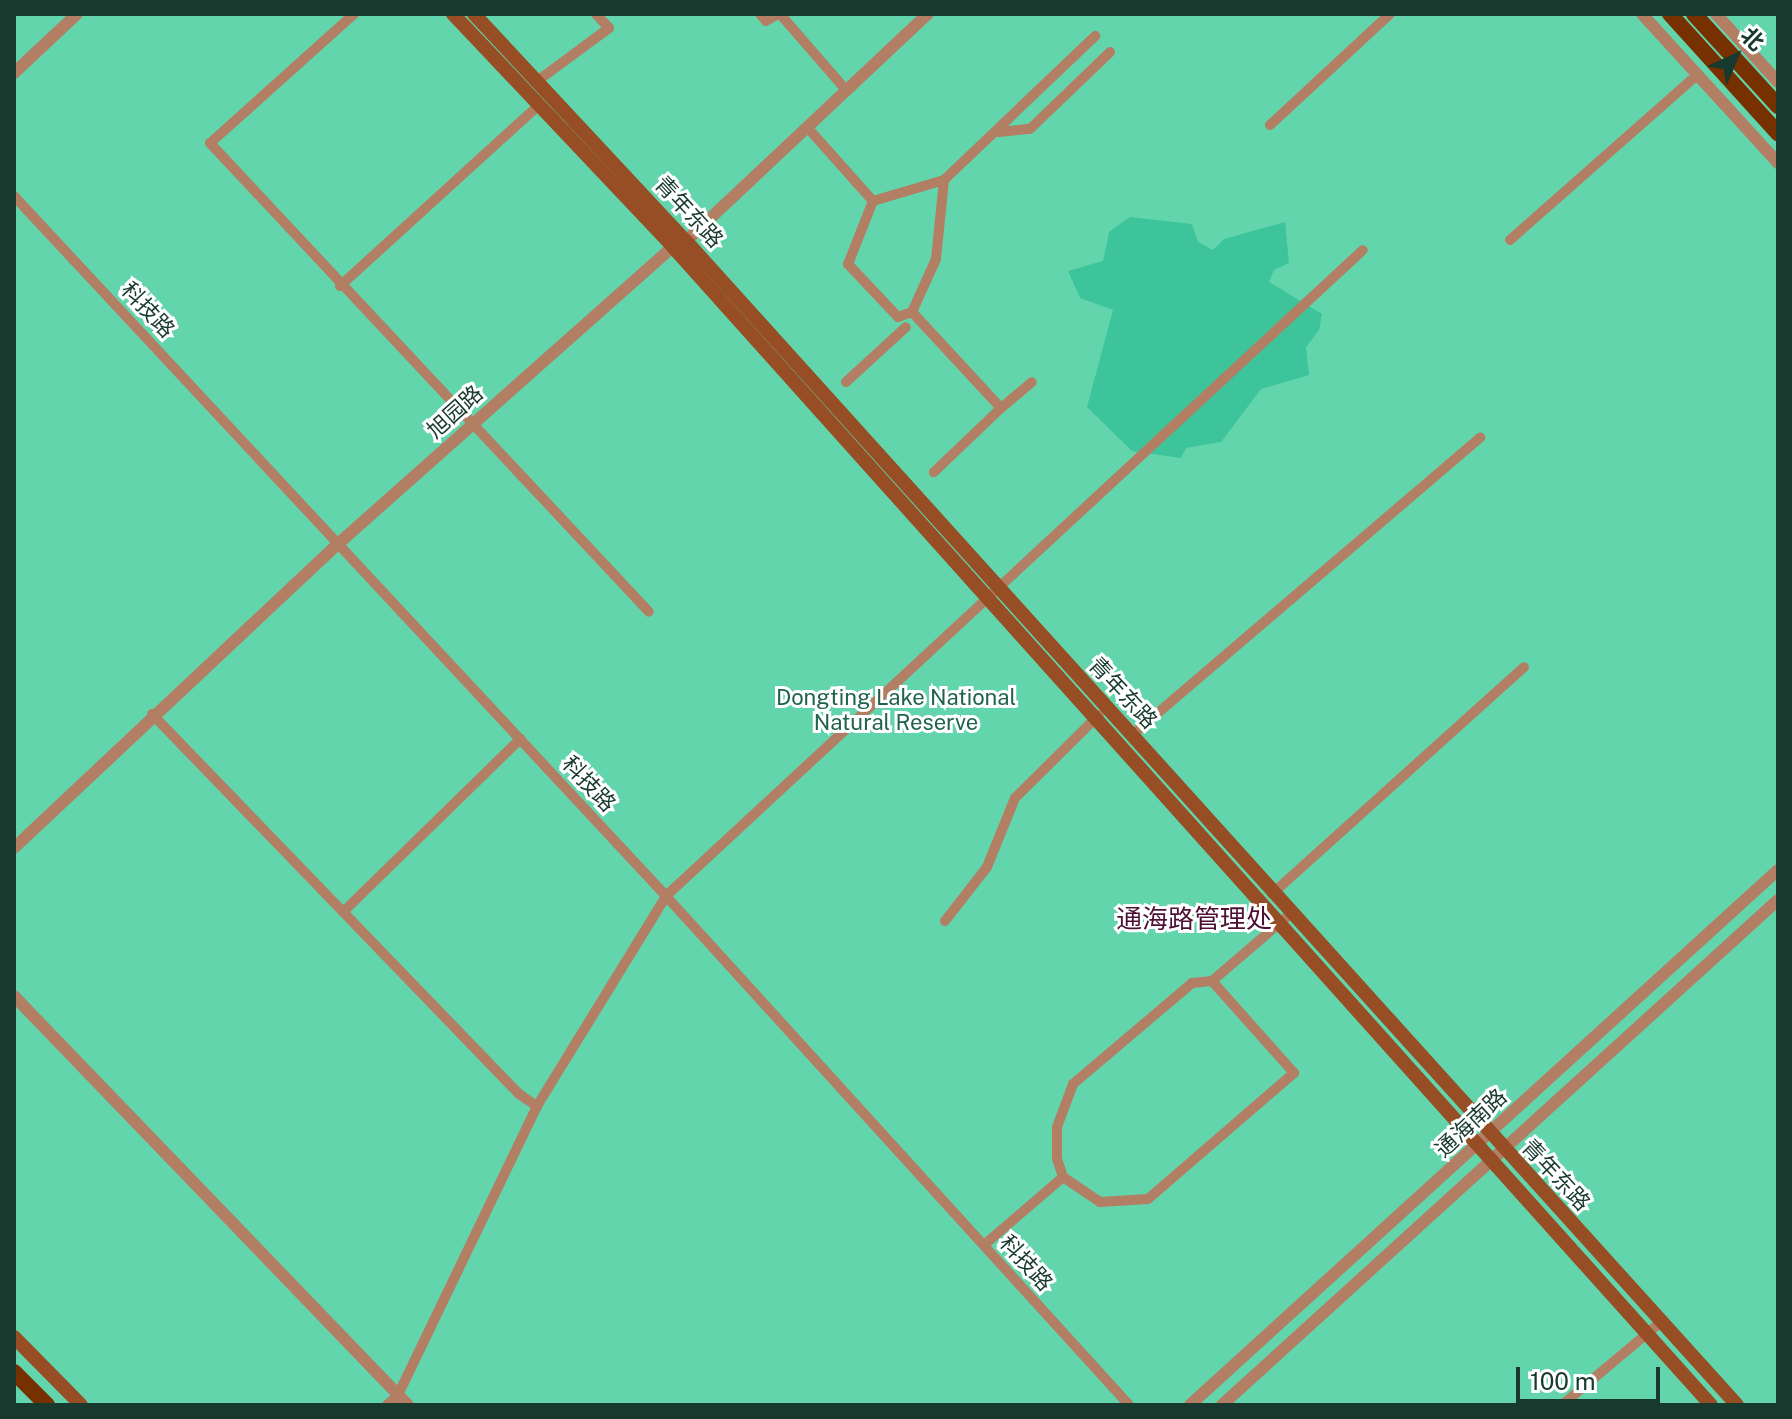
<!DOCTYPE html>
<html>
<head>
<meta charset="utf-8">
<style>
  body { margin:0 }
  #map { position:relative; width:1792px; height:1419px; overflow:hidden; background:#a6f5d6; font-family:"Public Sans","Noto Sans SC",sans-serif }
  div>[style] { position:absolute }
  .green>* { inset:0; background:#63d5ad }
  .forest>* { inset:0; background:#3dc49a }
  .minor>* { height:10px; margin:-5px; padding:0 5px; transform-origin:5px; border-radius:5px; background:#b27f65 }
  .tertiary>* { height:12px; margin:-6px; padding:0 6px; transform-origin:6px; border-radius:6px; background:#b27f65 }
  .secondary>* { height:14px; margin:-7px; padding:0 7px; transform-origin:7px; border-radius:7px; background:#974e24 }
  .primary>* { height:16px; margin:-8px; padding:0 8px; transform-origin:8px; border-radius:8px; background:#773100 }
  span { translate:-50% -50%; white-space:nowrap; text-align:center; line-height:1.15; -webkit-text-stroke:6px #fff; paint-order:stroke }
  .street-label { font-size:22px; color:#18392d }
  .park-label { font-size:22px; color:#1f634d }
  .quarter-label { font-size:26px; color:#4d1035 }
  .frame { position:absolute; inset:0; border:16px solid #18392d; pointer-events:none }
  .north { position:absolute; left:1696px; top:16px; width:80px; height:80px; -webkit-text-stroke:6px #fff; paint-order:stroke; rotate:44deg; font-size:22px; font-weight:700; line-height:32px; text-align:center; color:#18392d }
  .north::after { content:''; display:block; margin:auto; width:28px; height:36px; background:#18392d; clip-path:polygon(50% 0,100% 100%,50% 72%,0 100%) }
  .scale { position:absolute; left:1516px; top:1367px; width:144px; height:36px; box-sizing:border-box; border:4px solid #18392d; border-top:0; padding-left:10px; font-size:24px; line-height:28px; white-space:nowrap; color:#18392d; -webkit-text-stroke:6px #fff; paint-order:stroke }
</style>
</head>
<body>
<div id="map">
  <div class="green">
    <div style="clip-path:polygon(14px 14px,1778px 14px,1778px 1405px,14px 1405px)"></div>
  </div>
  <div class="forest">
    <div style="clip-path:polygon(1130px 217px,1192px 224px,1198px 242px,1213px 250px,1224px 239px,1285px 222px,1289px 263px,1274px 270px,1269px 282px,1322px 314px,1319px 330px,1306px 347px,1309px 375px,1261px 389px,1221px 442px,1186px 448px,1181px 458px,1132px 451px,1087px 407px,1113px 310px,1080px 298px,1068px 271px,1103px 261px,1109px 232px)"></div>
  </div>
  <div class="minor">
    <div style="left:354px;top:14px;width:193px;rotate:138.1deg"></div>
    <div style="left:210px;top:143px;width:642px;rotate:46.89deg"></div>
    <div style="left:760px;top:14px;width:9px;rotate:49deg"></div>
    <div style="left:766px;top:21px;width:14px;rotate:-30deg"></div>
    <div style="left:780px;top:14px;width:102px;rotate:49deg"></div>
    <div style="left:536px;top:82px;width:91px;rotate:-36.5deg"></div>
    <div style="left:609px;top:28px;width:19px;rotate:-133deg"></div>
    <div style="left:1270px;top:125px;width:163px;rotate:-42.8deg"></div>
    <div style="left:807px;top:127px;width:99px;rotate:48.3deg"></div>
    <div style="left:873px;top:201px;width:74px;rotate:-16.5deg"></div>
    <div style="left:944px;top:180px;width:209px;rotate:-43.6deg"></div>
    <div style="left:999px;top:132px;width:31px;rotate:-6deg"></div>
    <div style="left:1030px;top:129px;width:111px;rotate:-43.9deg"></div>
    <div style="left:14px;top:196px;width:957px;rotate:47.03deg"></div>
    <div style="left:666px;top:896px;width:688px;rotate:47.71deg"></div>
    <div style="left:873px;top:201px;width:68px;rotate:111.6deg"></div>
    <div style="left:848px;top:264px;width:73px;rotate:46.7deg"></div>
    <div style="left:898px;top:317px;width:15px;rotate:-20deg"></div>
    <div style="left:912px;top:312px;width:58px;rotate:-65.6deg"></div>
    <div style="left:936px;top:259px;width:79px;rotate:-84.2deg"></div>
    <div style="left:1510px;top:240px;width:249px;rotate:-41.4deg"></div>
    <div style="left:340px;top:286px;width:268px;rotate:-42.3deg"></div>
    <div style="left:912px;top:312px;width:131px;rotate:47.2deg"></div>
    <div style="left:1001px;top:408px;width:93px;rotate:136.3deg"></div>
    <div style="left:846px;top:382px;width:81px;rotate:-42.5deg"></div>
    <div style="left:1001px;top:408px;width:40px;rotate:-40deg"></div>
    <div style="left:152px;top:714px;width:528px;rotate:46deg"></div>
    <div style="left:519px;top:1094px;width:22px;rotate:34deg"></div>
    <div style="left:1132px;top:735px;width:458px;rotate:-40.5deg"></div>
    <div style="left:1272px;top:894px;width:339px;rotate:-42deg"></div>
    <div style="left:343px;top:912px;width:248px;rotate:-44.3deg"></div>
    <div style="left:945px;top:921px;width:68px;rotate:-52.1deg"></div>
    <div style="left:987px;top:867px;width:74px;rotate:-67.9deg"></div>
    <div style="left:1015px;top:798px;width:118px;rotate:-44.7deg"></div>
    <div style="left:1063px;top:1177px;width:45px;rotate:34deg"></div>
    <div style="left:1100px;top:1202px;width:48px;rotate:-3.6deg"></div>
    <div style="left:1148px;top:1199px;width:193px;rotate:-40.8deg"></div>
    <div style="left:1294px;top:1073px;width:123px;rotate:-131.7deg"></div>
    <div style="left:984px;top:1245px;width:104px;rotate:-40.7deg"></div>
    <div style="left:1063px;top:1177px;width:19px;rotate:-108deg"></div>
    <div style="left:1057px;top:1159px;width:32px;rotate:-90deg"></div>
    <div style="left:1057px;top:1127px;width:46px;rotate:-69.6deg"></div>
    <div style="left:1073px;top:1084px;width:156px;rotate:-40.3deg"></div>
    <div style="left:1192px;top:983px;width:20px;rotate:-6deg"></div>
    <div style="left:1212px;top:981px;width:101px;rotate:-40.6deg"></div>
    <div style="left:387px;top:1405px;width:15px;rotate:-42deg"></div>
    <div style="left:398px;top:1395px;width:321px;rotate:-64.3deg"></div>
    <div style="left:537px;top:1106px;width:246px;rotate:-58.4deg"></div>
    <div style="left:666px;top:896px;width:950px;rotate:-42.83deg"></div>
    <div style="left:1562px;top:1405px;width:131px;rotate:-40deg"></div>
  </div>
  <div class="tertiary">
    <div style="left:1642px;top:14px;width:202px;rotate:47.6deg"></div>
    <div style="left:1716px;top:14px;width:92px;rotate:47.6deg"></div>
    <div style="left:14px;top:73px;width:86px;rotate:-43.1deg"></div>
    <div style="left:14px;top:848px;width:444px;rotate:-43.2deg"></div>
    <div style="left:338px;top:544px;width:448px;rotate:-41.6deg"></div>
    <div style="left:673px;top:247px;width:14px;rotate:-25deg"></div>
    <div style="left:686px;top:241px;width:332px;rotate:-43.2deg"></div>
    <div style="left:14px;top:996px;width:568px;rotate:46.07deg"></div>
    <div style="left:1190px;top:1405px;width:795px;rotate:-42.3deg"></div>
    <div style="left:1222px;top:1405px;width:751px;rotate:-42.25deg"></div>
  </div>
  <div class="secondary">
    <div style="left:453px;top:14px;width:320px;rotate:46.6deg"></div>
    <div style="left:673px;top:247px;width:1555px;rotate:48.13deg"></div>
    <div style="left:474px;top:14px;width:311px;rotate:47deg"></div>
    <div style="left:686px;top:241px;width:1568px;rotate:47.92deg"></div>
    <div style="left:14px;top:1337px;width:95px;rotate:45.4deg"></div>
  </div>
  <div class="primary">
    <div style="left:1670px;top:14px;width:161px;rotate:47.8deg"></div>
    <div style="left:1694px;top:14px;width:125px;rotate:47.6deg"></div>
    <div style="left:14px;top:1372px;width:47px;rotate:45deg"></div>
  </div>
  <div class="street-label">
    <span style="left:689px;top:212px;rotate:47deg">青年东路</span>
    <span style="left:148px;top:310px;rotate:47deg">科技路</span>
    <span style="left:455px;top:412px;rotate:-42deg">旭园路</span>
    <span style="left:1123px;top:693px;rotate:47deg">青年东路</span>
    <span style="left:589px;top:784px;rotate:47deg">科技路</span>
    <span style="left:1471px;top:1123px;rotate:-43deg">通海南路</span>
    <span style="left:1556px;top:1175px;rotate:47deg">青年东路</span>
    <span style="left:1026px;top:1263px;rotate:48deg">科技路</span>
  </div>
  <div class="park-label">
    <span style="left:896px;top:710px">Dongting Lake National<br>Natural Reserve</span>
  </div>
  <div class="quarter-label">
    <span style="left:1194px;top:919px">通海路管理处</span>
  </div>
  <div class="frame"></div>
  <div class="north">北</div>
  <div class="scale">100 m</div>
</div>
</body>
</html>
